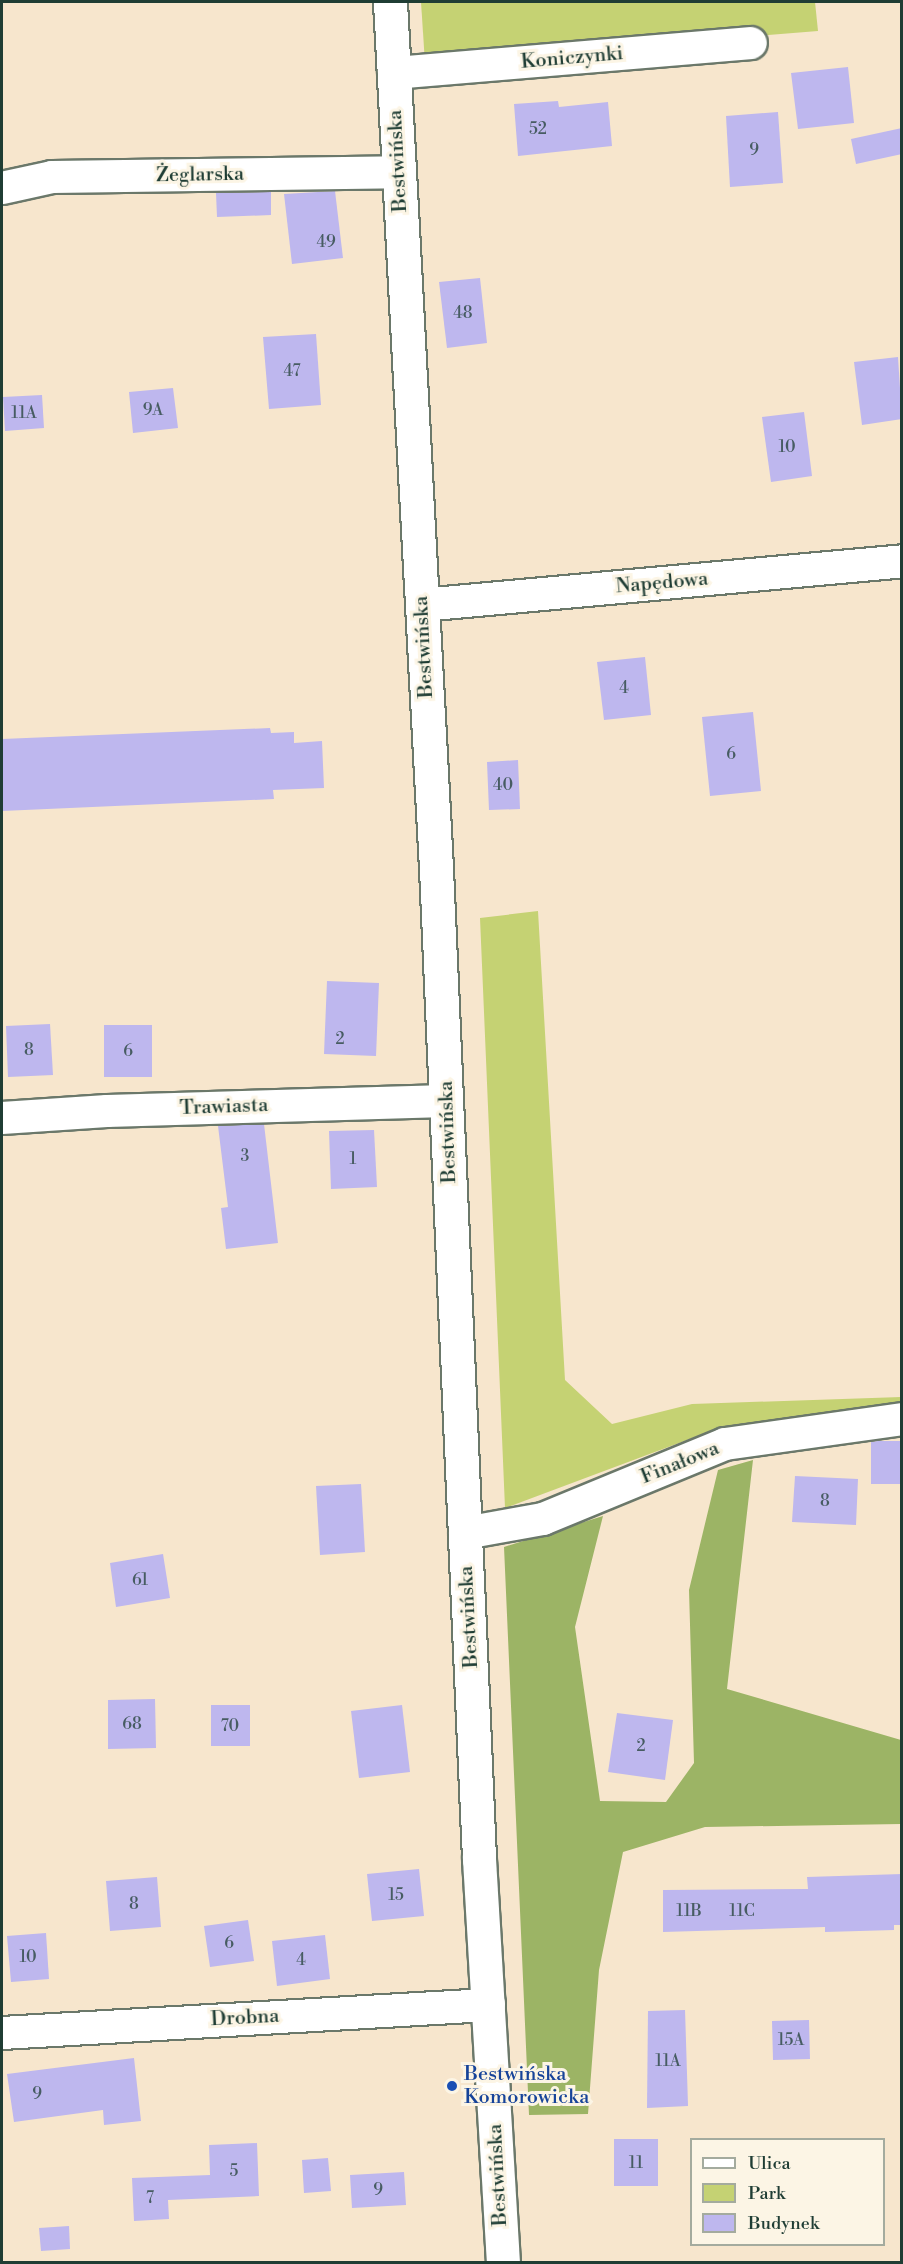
<!DOCTYPE html>
<html>
<head>
<meta charset="utf-8">
<style>
  body { margin:0 }
  #map { position:relative; width:903px; height:2264px; overflow:hidden; background:#f7e6cd; font-family:"Libre Bodoni",serif }
  div>[style] { position:absolute }
  .green>* { inset:0; background:#c5d273 }
  .forest>* { inset:0; background:#9cb465 }
  .building>* { inset:0; background:#beb7ee }
  .roads { filter:drop-shadow(2px 0 #6b786a) drop-shadow(-2px 0 #6b786a) drop-shadow(0 2px #6b786a) drop-shadow(0 -2px #6b786a) }
  .minor>* { height:32px; margin:-16px; padding:0 16px; transform-origin:16px; border-radius:16px; background:#fff }
  .tertiary>* { height:33px; margin:-16.5px; padding:0 16.5px; transform-origin:16.5px; border-radius:16.5px; background:#fff }
  .dots>* { width:16px; height:16px; translate:-50% -50%; box-sizing:border-box; border:3px solid #fcf5e5; border-radius:50% }
  span { translate:-50% -50%; white-space:nowrap; text-align:center; line-height:1.15; -webkit-text-stroke:6px #fcf5e5; paint-order:stroke }
  .number-label { font-size:16px; color:#475c62 }
  .number-label span { -webkit-text-stroke-width:0 }
  .street-label { font-size:20px; color:#1f3d34 }
  .transit-label { font-size:20px; color:#164399 }
  .left { translate:0 -50%; text-align:left }
  .frame { position:absolute; inset:0; border:3px solid #1f3d34; pointer-events:none }
  .legend { position:absolute; left:690px; top:2138px; width:195px; height:108px; box-sizing:border-box; background:#fcf5e5; border:2px solid #a4ab9e; margin:0; padding:8px 10px; list-style:none; font-size:18px; color:#1f3d34 }
  .legend li { display:flex; align-items:center; gap:12px; height:30px }
  .legend b { width:30px; border:2px solid #a4ab9e }
</style>
</head>
<body>
<div id="map">
  <div class="green">
    <div style="clip-path:polygon(421px 2px,815px 2px,818px 31px,425px 63px)"></div>
    <div style="clip-path:polygon(538px 911px,565px 1380px,612px 1424px,692px 1404px,901px 1397px,901px 1403px,711px 1431px,505px 1508px,480px 918px)"></div>
  </div>
  <div class="forest">
    <div style="clip-path:polygon(753px 1460px,727px 1689px,901px 1740px,901px 1824px,705px 1827px,623px 1852px,599px 1970px,588px 2114px,529px 2115px,504px 1547px,603px 1516px,575px 1627px,600px 1801px,666px 1802px,694px 1763px,689px 1590px,718px 1470px)"></div>
  </div>
  <div class="building">
    <div style="clip-path:polygon(848px 67px,854px 123px,798px 129px,791px 73px)"></div>
    <div style="clip-path:polygon(558px 101px,559px 107px,608px 102px,612px 146px,518px 156px,514px 104px)"></div>
    <div style="clip-path:polygon(778px 112px,783px 183px,730px 187px,726px 116px)"></div>
    <div style="clip-path:polygon(902px 128px,902px 154px,856px 164px,851px 139px)"></div>
    <div style="clip-path:polygon(335px 191px,343px 258px,292px 264px,284px 194px)"></div>
    <div style="clip-path:polygon(271px 192px,271px 215px,217px 217px,216px 193px)"></div>
    <div style="clip-path:polygon(480px 278px,487px 343px,447px 348px,439px 282px)"></div>
    <div style="clip-path:polygon(316px 334px,321px 405px,269px 409px,263px 337px)"></div>
    <div style="clip-path:polygon(898px 357px,902px 419px,862px 425px,854px 362px)"></div>
    <div style="clip-path:polygon(173px 388px,178px 428px,133px 433px,129px 392px)"></div>
    <div style="clip-path:polygon(42px 395px,44px 428px,5px 431px,3px 397px)"></div>
    <div style="clip-path:polygon(804px 412px,812px 476px,771px 482px,762px 417px)"></div>
    <div style="clip-path:polygon(645px 657px,651px 715px,604px 720px,597px 662px)"></div>
    <div style="clip-path:polygon(753px 712px,761px 791px,710px 796px,702px 717px)"></div>
    <div style="clip-path:polygon(270px 728px,271px 733px,294px 732px,294px 743px,322px 741px,324px 788px,273px 790px,274px 799px,2px 811px,2px 739px)"></div>
    <div style="clip-path:polygon(518px 760px,520px 809px,489px 810px,487px 762px)"></div>
    <div style="clip-path:polygon(327px 981px,379px 983px,376px 1056px,324px 1054px)"></div>
    <div style="clip-path:polygon(50px 1024px,53px 1075px,8px 1077px,6px 1026px)"></div>
    <div style="clip-path:polygon(104px 1025px,152px 1025px,152px 1077px,104px 1077px)"></div>
    <div style="clip-path:polygon(264px 1124px,278px 1243px,226px 1249px,221px 1208px,228px 1207px,218px 1126px)"></div>
    <div style="clip-path:polygon(374px 1130px,377px 1187px,331px 1189px,329px 1131px)"></div>
    <div style="clip-path:polygon(878px 1441px,902px 1441px,902px 1484px,871px 1484px,871px 1442px)"></div>
    <div style="clip-path:polygon(795px 1476px,858px 1479px,856px 1525px,792px 1522px)"></div>
    <div style="clip-path:polygon(361px 1484px,365px 1552px,320px 1555px,316px 1486px)"></div>
    <div style="clip-path:polygon(163px 1554px,170px 1598px,116px 1607px,110px 1563px)"></div>
    <div style="clip-path:polygon(155px 1699px,156px 1748px,108px 1749px,108px 1700px)"></div>
    <div style="clip-path:polygon(211px 1705px,250px 1705px,250px 1746px,211px 1746px)"></div>
    <div style="clip-path:polygon(402px 1705px,410px 1772px,359px 1778px,351px 1711px)"></div>
    <div style="clip-path:polygon(617px 1713px,673px 1720px,665px 1780px,608px 1772px)"></div>
    <div style="clip-path:polygon(419px 1869px,424px 1916px,372px 1921px,367px 1874px)"></div>
    <div style="clip-path:polygon(902px 1874px,902px 1925px,894px 1925px,894px 1930px,825px 1932px,825px 1927px,663px 1932px,663px 1890px,808px 1889px,807px 1877px)"></div>
    <div style="clip-path:polygon(157px 1877px,161px 1927px,110px 1931px,106px 1881px)"></div>
    <div style="clip-path:polygon(248px 1920px,254px 1961px,210px 1967px,204px 1926px)"></div>
    <div style="clip-path:polygon(46px 1933px,49px 1979px,11px 1982px,7px 1936px)"></div>
    <div style="clip-path:polygon(325px 1935px,330px 1979px,277px 1986px,272px 1941px)"></div>
    <div style="clip-path:polygon(685px 2010px,688px 2106px,647px 2108px,648px 2011px)"></div>
    <div style="clip-path:polygon(809px 2020px,810px 2059px,773px 2060px,772px 2021px)"></div>
    <div style="clip-path:polygon(134px 2058px,141px 2121px,104px 2125px,103px 2110px,14px 2122px,7px 2074px)"></div>
    <div style="clip-path:polygon(614px 2139px,658px 2139px,658px 2186px,614px 2186px)"></div>
    <div style="clip-path:polygon(257px 2143px,259px 2196px,168px 2200px,169px 2219px,134px 2221px,132px 2178px,210px 2175px,209px 2145px)"></div>
    <div style="clip-path:polygon(328px 2158px,331px 2191px,304px 2193px,302px 2160px)"></div>
    <div style="clip-path:polygon(404px 2172px,406px 2205px,352px 2208px,350px 2175px)"></div>
    <div style="clip-path:polygon(69px 2226px,70px 2249px,41px 2251px,39px 2228px)"></div>
  </div>
  <div class="roads">
    <div class="minor">
      <div style="left:394px;top:73px;width:358px;rotate:-4.8deg"></div>
      <div style="left:2px;top:188px;width:51px;rotate:-12.4deg"></div>
      <div style="left:52px;top:177px;width:347px;rotate:-0.8deg"></div>
      <div style="left:422px;top:605px;width:482px;rotate:-5.2deg"></div>
      <div style="left:2px;top:1118px;width:105px;rotate:-3.8deg"></div>
      <div style="left:107px;top:1111px;width:339px;rotate:-1.7deg"></div>
      <div style="left:465px;top:1533px;width:79px;rotate:-10.2deg"></div>
      <div style="left:543px;top:1519px;width:197px;rotate:-22.4deg"></div>
      <div style="left:725px;top:1444px;width:179px;rotate:-8deg"></div>
      <div style="left:2px;top:2033px;width:488px;rotate:-3.3deg"></div>
    </div>
    <div class="tertiary">
      <div style="left:390px;top:2px;width:868px;rotate:86.96deg"></div>
      <div style="left:436px;top:869px;width:991px;rotate:87.51deg"></div>
      <div style="left:479px;top:1859px;width:404px;rotate:86.6deg"></div>
    </div>
  </div>
  <div class="dots">
    <div style="left:452px;top:2086px;background:#1a4fb4"></div>
  </div>
  <div class="number-label">
    <span style="left:538px;top:129px">52</span>
    <span style="left:754px;top:150px">9</span>
    <span style="left:326px;top:242px">49</span>
    <span style="left:463px;top:313px">48</span>
    <span style="left:292px;top:371px">47</span>
    <span style="left:153px;top:410px">9A</span>
    <span style="left:24px;top:413px">11A</span>
    <span style="left:787px;top:447px">10</span>
    <span style="left:624px;top:688px">4</span>
    <span style="left:731px;top:754px">6</span>
    <span style="left:503px;top:785px">40</span>
    <span style="left:340px;top:1039px">2</span>
    <span style="left:29px;top:1050px">8</span>
    <span style="left:128px;top:1051px">6</span>
    <span style="left:245px;top:1156px">3</span>
    <span style="left:353px;top:1159px">1</span>
    <span style="left:825px;top:1501px">8</span>
    <span style="left:140px;top:1580px">61</span>
    <span style="left:132px;top:1724px">68</span>
    <span style="left:230px;top:1726px">70</span>
    <span style="left:641px;top:1746px">2</span>
    <span style="left:396px;top:1895px">15</span>
    <span style="left:134px;top:1904px">8</span>
    <span style="left:689px;top:1911px">11B</span>
    <span style="left:742px;top:1911px">11C</span>
    <span style="left:229px;top:1943px">6</span>
    <span style="left:28px;top:1957px">10</span>
    <span style="left:301px;top:1960px">4</span>
    <span style="left:791px;top:2040px">15A</span>
    <span style="left:668px;top:2061px">11A</span>
    <span style="left:37px;top:2094px">9</span>
    <span style="left:636px;top:2163px">11</span>
    <span style="left:234px;top:2171px">5</span>
    <span style="left:378px;top:2190px">9</span>
    <span style="left:150px;top:2198px">7</span>
  </div>
  <div class="street-label">
    <span style="left:572px;top:58px;rotate:-5deg">Koniczynki</span>
    <span style="left:398px;top:161px;rotate:-93deg">Bestwińska</span>
    <span style="left:200px;top:175px;rotate:-1deg">Żeglarska</span>
    <span style="left:662px;top:583px;rotate:-5deg">Napędowa</span>
    <span style="left:424px;top:647px;rotate:-93deg">Bestwińska</span>
    <span style="left:224px;top:1107px;rotate:-2deg">Trawiasta</span>
    <span style="left:448px;top:1132px;rotate:-92deg">Bestwińska</span>
    <span style="left:680px;top:1463px;rotate:-22deg">Finałowa</span>
    <span style="left:469px;top:1617px;rotate:-93deg">Bestwińska</span>
    <span style="left:245px;top:2018px;rotate:-3deg">Drobna</span>
    <span style="left:498px;top:2175px;rotate:-93deg">Bestwińska</span>
  </div>
  <div class="transit-label">
    <span class="left" style="left:464px;top:2086px">Bestwińska<br>Komorowicka</span>
  </div>
  <div class="frame"></div>
  <ul class="legend">
  <li><b style="height:8px;background:#fff"></b>Ulica</li>
  <li><b style="height:16px;background:#c5d273"></b>Park</li>
  <li><b style="height:16px;background:#beb7ee"></b>Budynek</li>
  </ul>
</div>
</body>
</html>
